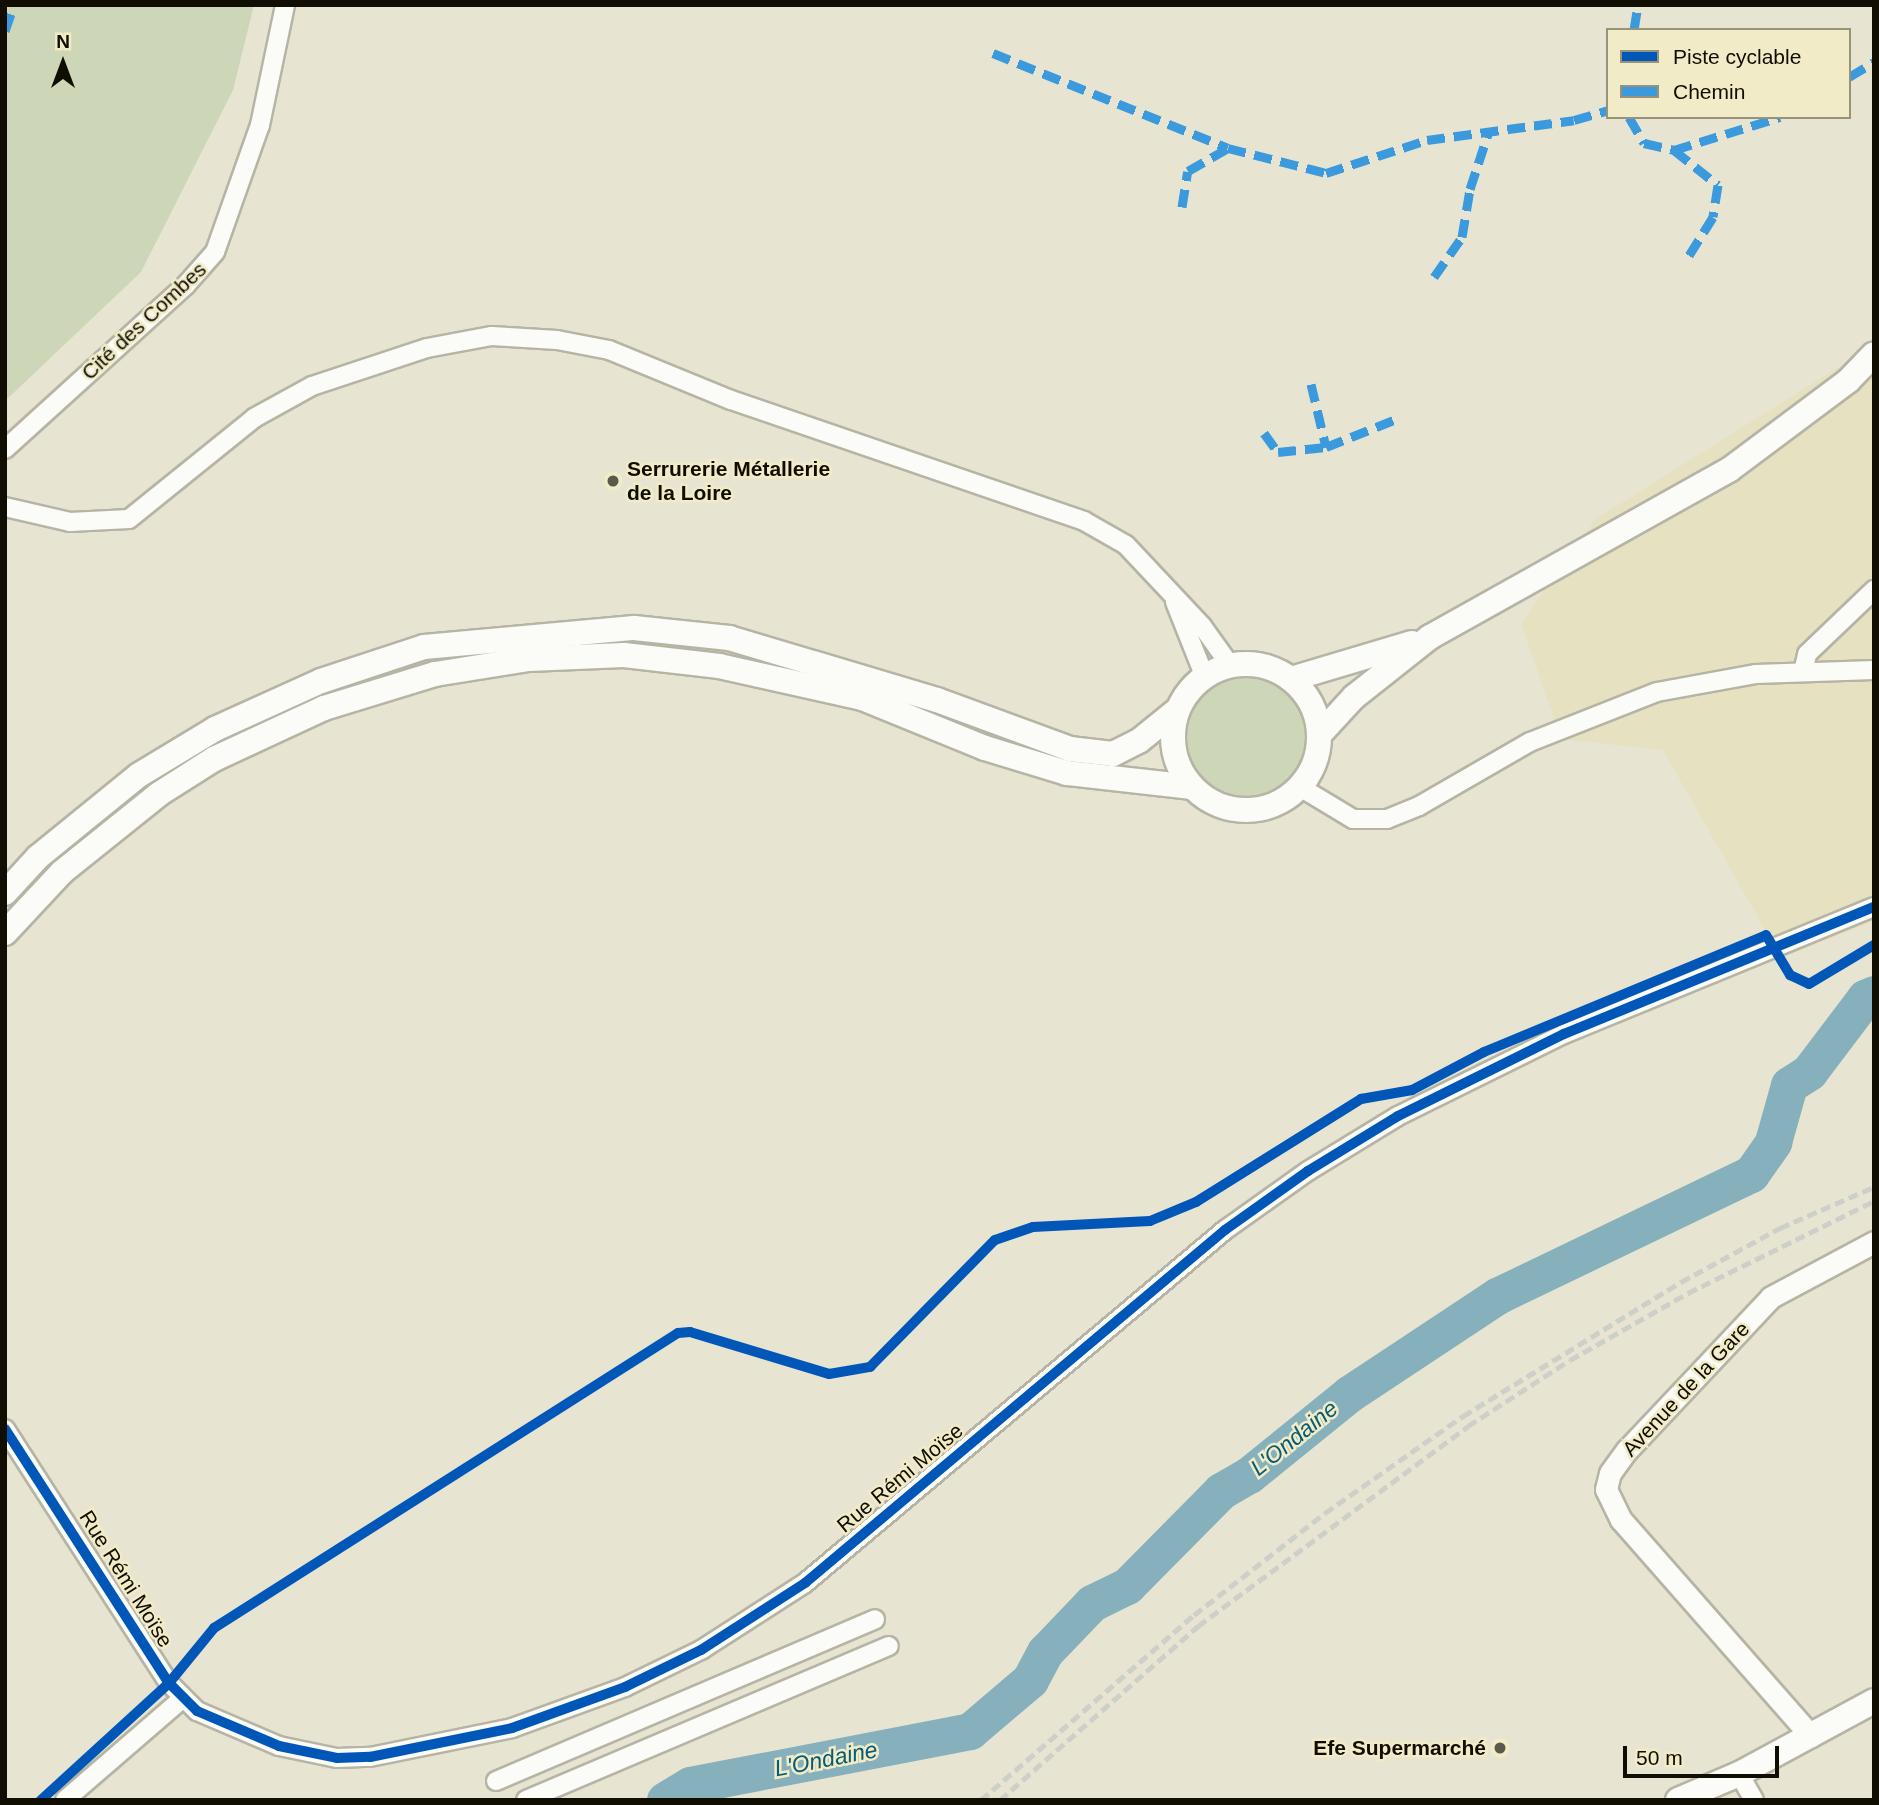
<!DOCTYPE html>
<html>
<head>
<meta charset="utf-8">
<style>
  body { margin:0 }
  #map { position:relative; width:1879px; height:1805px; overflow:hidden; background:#e7e4d1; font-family:Arial,sans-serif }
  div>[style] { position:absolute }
  .built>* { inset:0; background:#e6e1c0 }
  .green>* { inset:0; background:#cdd7b7 }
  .round { border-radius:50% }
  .river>* { height:37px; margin:-18.5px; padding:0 18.5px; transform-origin:18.5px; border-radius:18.5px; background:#86b0bb }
  .roads { filter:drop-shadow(2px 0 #b6b4a5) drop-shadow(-2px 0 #b6b4a5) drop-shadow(0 2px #b6b4a5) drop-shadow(0 -2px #b6b4a5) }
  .minor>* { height:18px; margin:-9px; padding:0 9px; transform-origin:9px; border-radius:9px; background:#fbfbf8 }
  .tertiary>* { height:21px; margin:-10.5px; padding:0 10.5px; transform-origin:10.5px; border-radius:10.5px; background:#fbfbf8 }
  .secondary>* { height:24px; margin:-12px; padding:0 12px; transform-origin:12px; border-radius:12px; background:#fbfbf8 }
  .secondary>.ring { margin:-12px; padding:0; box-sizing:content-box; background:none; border:24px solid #fbfbf8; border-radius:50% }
  .rail>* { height:5px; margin-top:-2.5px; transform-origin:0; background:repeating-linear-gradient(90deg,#cfcfc9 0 10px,transparent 0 15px) }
  .quiet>* { height:9px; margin-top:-4.5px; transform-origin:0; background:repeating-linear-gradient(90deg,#3a9add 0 18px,transparent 0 27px) }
  .cycleway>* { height:10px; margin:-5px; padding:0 5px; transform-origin:5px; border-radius:5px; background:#0057b8 }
  .dots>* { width:19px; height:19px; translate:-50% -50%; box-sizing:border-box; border:4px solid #f1ebc7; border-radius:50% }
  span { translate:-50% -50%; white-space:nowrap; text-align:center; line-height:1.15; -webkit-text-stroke:5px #f1ebc7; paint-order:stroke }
  .street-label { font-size:21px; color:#100e03 }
  .poi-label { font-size:21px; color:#100e03; font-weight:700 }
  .left { translate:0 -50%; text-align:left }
  .right { translate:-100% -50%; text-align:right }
  .water-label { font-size:23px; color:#065c75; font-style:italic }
  .frame { position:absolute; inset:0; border:7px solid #100e03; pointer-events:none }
  .legend { position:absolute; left:1606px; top:28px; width:245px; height:91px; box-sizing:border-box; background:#f1ebc7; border:2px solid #979379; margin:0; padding:9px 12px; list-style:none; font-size:21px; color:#100e03 }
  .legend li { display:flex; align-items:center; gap:14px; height:35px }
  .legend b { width:35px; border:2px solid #979379 }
  .north { position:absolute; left:28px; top:28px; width:70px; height:70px; -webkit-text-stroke:5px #f1ebc7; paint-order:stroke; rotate:0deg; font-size:19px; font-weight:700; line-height:28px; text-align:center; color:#100e03 }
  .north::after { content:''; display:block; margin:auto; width:24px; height:32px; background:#100e03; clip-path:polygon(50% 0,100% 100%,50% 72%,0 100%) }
  .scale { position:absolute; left:1623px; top:1746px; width:156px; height:32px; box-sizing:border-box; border:4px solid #100e03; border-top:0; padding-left:9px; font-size:21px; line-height:24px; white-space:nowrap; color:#100e03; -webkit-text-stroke:5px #f1ebc7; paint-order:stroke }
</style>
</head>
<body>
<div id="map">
  <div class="built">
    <div style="clip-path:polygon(1874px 345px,1874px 921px,1781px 958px,1663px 750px,1561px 739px,1521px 623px,1596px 519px)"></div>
  </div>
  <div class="green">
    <div style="clip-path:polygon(5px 5px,254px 5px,233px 90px,141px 272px,5px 401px)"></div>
    <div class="round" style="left:1182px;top:673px;width:126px;height:126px"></div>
  </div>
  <div class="river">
    <div style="left:665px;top:1800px;width:29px;rotate:-31deg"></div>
    <div style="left:690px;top:1785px;width:285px;rotate:-10.9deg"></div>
    <div style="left:970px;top:1731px;width:79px;rotate:-40.4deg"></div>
    <div style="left:1030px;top:1680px;width:32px;rotate:-62deg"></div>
    <div style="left:1045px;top:1652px;width:68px;rotate:-46.2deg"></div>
    <div style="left:1092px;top:1603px;width:39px;rotate:-26deg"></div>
    <div style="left:1127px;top:1586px;width:134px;rotate:-45.3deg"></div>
    <div style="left:1221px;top:1491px;width:32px;rotate:-30deg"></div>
    <div style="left:1249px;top:1475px;width:129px;rotate:-39deg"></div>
    <div style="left:1349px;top:1394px;width:178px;rotate:-33.5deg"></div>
    <div style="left:1497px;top:1296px;width:282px;rotate:-25.7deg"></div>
    <div style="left:1751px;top:1174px;width:39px;rotate:-55deg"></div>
    <div style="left:1773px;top:1142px;width:59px;rotate:-74.3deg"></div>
    <div style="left:1789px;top:1085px;width:24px;rotate:-33deg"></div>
    <div style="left:1809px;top:1072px;width:93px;rotate:-52.9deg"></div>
    <div style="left:1865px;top:998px;width:10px;rotate:-24deg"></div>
  </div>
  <div class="roads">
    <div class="minor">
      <div style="left:5px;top:449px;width:243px;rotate:-42.2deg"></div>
      <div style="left:185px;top:286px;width:45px;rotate:-48.6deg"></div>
      <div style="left:215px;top:252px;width:135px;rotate:-70.5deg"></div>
      <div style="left:260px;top:125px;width:123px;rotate:-78.2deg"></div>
      <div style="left:5px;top:507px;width:67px;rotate:13deg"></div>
      <div style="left:70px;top:522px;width:59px;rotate:-2.9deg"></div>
      <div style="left:129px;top:519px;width:161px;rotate:-38.9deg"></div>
      <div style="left:254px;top:418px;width:66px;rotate:-28.9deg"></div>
      <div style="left:312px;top:386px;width:121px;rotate:-18.3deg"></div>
      <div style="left:427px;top:348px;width:66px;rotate:-10.5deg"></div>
      <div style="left:492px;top:336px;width:65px;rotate:3.5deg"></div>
      <div style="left:557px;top:340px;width:53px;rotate:10.9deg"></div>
      <div style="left:609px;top:350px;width:132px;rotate:22.3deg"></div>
      <div style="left:731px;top:400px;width:373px;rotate:18.9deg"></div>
      <div style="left:1084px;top:521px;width:48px;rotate:29.7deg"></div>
      <div style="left:1126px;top:545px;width:111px;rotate:46.8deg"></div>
      <div style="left:1202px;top:626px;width:48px;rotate:54.3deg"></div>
      <div style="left:1175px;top:602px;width:79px;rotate:68.3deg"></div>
      <div style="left:1803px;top:672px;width:18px;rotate:-77deg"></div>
      <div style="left:1807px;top:654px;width:93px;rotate:-43.7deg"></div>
      <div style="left:1300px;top:787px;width:62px;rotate:31.1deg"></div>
      <div style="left:1353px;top:819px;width:34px"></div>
      <div style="left:1387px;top:819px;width:35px;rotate:-22deg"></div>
      <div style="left:1419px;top:806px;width:128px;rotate:-30deg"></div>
      <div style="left:1530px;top:742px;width:136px;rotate:-21.5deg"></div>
      <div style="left:1657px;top:692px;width:101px;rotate:-10.3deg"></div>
      <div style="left:1756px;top:674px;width:118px;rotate:-1.9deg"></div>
      <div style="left:5px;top:1429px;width:302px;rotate:57.2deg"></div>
      <div style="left:169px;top:1683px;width:40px;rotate:45deg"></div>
      <div style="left:197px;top:1711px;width:89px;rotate:23.1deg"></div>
      <div style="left:279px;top:1746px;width:59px;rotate:11.7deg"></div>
      <div style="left:337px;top:1758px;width:33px;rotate:-2deg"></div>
      <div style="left:370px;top:1757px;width:145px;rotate:-11.5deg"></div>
      <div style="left:512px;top:1728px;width:120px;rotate:-19.9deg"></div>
      <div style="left:625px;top:1687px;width:85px;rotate:-26deg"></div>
      <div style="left:701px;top:1650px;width:124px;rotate:-32.8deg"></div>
      <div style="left:805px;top:1583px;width:549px;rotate:-40.05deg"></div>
      <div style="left:1225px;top:1230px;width:102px;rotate:-35.4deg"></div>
      <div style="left:1308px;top:1171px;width:105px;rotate:-31.4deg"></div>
      <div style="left:1398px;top:1116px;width:185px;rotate:-26.3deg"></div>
      <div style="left:1564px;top:1034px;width:335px;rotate:-22.3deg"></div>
      <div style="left:1739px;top:1774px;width:30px;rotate:60deg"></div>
      <div style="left:496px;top:1781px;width:412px;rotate:-23.1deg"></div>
      <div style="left:65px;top:1800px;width:156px;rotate:-40.8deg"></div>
      <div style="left:526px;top:1800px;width:394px;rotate:-23deg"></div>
    </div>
    <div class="tertiary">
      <div style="left:1811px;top:1736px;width:288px;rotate:-131.3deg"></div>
      <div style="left:1621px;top:1520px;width:34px;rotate:-116deg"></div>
      <div style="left:1606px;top:1489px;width:16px;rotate:-76deg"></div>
      <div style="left:1610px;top:1473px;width:29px;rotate:-54deg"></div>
      <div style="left:1627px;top:1450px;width:210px;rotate:-46.7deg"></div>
      <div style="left:1771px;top:1297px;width:117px;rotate:-28.1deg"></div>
    </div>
    <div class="secondary">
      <div class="ring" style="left:1173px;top:664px;width:122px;height:122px"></div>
      <div style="left:1291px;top:679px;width:126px;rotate:-16.6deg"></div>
      <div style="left:1320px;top:734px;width:50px;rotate:-47.4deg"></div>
      <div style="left:1354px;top:697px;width:97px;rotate:-38.3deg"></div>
      <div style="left:1430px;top:637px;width:342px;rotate:-29.2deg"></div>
      <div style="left:1729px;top:470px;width:149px;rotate:-36.8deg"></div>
      <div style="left:1848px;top:381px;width:37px;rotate:-46deg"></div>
      <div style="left:5px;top:893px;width:49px;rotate:-47.5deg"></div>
      <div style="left:38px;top:857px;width:130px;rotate:-39.1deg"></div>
      <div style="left:139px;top:775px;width:89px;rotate:-31.2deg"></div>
      <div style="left:215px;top:729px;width:116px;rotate:-24.4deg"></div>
      <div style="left:321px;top:681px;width:108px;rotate:-18.3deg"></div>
      <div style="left:424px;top:647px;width:211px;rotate:-5.2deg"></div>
      <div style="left:634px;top:628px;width:96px;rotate:6deg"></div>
      <div style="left:729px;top:638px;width:217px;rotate:16.6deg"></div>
      <div style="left:937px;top:700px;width:142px;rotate:20.2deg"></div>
      <div style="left:1070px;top:749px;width:43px;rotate:6.6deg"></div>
      <div style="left:1113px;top:754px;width:29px;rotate:-27deg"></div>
      <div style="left:1139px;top:741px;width:48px;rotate:-39deg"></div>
      <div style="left:5px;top:933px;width:83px;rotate:-46.9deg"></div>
      <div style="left:62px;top:872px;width:124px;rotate:-38.8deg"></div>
      <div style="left:159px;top:794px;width:65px;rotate:-32.5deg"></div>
      <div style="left:214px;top:759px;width:121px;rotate:-24.9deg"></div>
      <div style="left:324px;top:708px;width:116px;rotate:-17deg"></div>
      <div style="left:435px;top:674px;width:95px;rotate:-9.1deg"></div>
      <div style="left:529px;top:659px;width:95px;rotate:-2.4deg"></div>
      <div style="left:624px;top:655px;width:96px;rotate:6.6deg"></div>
      <div style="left:719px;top:666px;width:147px;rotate:12.6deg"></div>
      <div style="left:862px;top:698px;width:133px;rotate:22.1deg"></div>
      <div style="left:985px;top:748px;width:86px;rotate:17deg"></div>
      <div style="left:1067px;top:773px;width:125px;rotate:6.4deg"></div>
      <div style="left:1678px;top:1800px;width:66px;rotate:-23.1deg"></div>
      <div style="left:1739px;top:1774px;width:153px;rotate:-28.4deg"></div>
    </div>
  </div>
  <div class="rail">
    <div style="left:981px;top:1800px;width:282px;rotate:-41deg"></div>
    <div style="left:1194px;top:1615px;width:166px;rotate:-37.9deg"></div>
    <div style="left:1325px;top:1513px;width:169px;rotate:-35.1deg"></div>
    <div style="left:1463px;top:1416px;width:256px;rotate:-31.6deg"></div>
    <div style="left:1681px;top:1282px;width:113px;rotate:-28.6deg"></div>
    <div style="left:1780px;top:1228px;width:103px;rotate:-23.6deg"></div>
    <div style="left:1000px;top:1800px;width:264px;rotate:-41.3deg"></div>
    <div style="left:1198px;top:1626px;width:336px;rotate:-36.5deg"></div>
    <div style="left:1468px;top:1426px;width:121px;rotate:-32.9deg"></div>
    <div style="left:1570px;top:1360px;width:136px;rotate:-29.6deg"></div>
    <div style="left:1688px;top:1293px;width:208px;rotate:-26.3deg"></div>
  </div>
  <div class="quiet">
    <div style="left:1634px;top:30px;width:25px;rotate:-81deg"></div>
    <div style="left:5px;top:31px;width:28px;rotate:-71deg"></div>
    <div style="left:993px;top:53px;width:253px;rotate:22deg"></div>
    <div style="left:1228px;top:148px;width:101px;rotate:14.3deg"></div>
    <div style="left:1326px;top:173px;width:106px;rotate:-18.1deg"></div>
    <div style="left:1427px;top:140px;width:148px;rotate:-7.7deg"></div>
    <div style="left:1574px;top:120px;width:35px;rotate:-16deg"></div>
    <div style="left:1849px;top:77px;width:29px;rotate:-31deg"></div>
    <div style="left:1629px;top:117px;width:30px;rotate:60deg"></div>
    <div style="left:1644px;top:143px;width:31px;rotate:13deg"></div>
    <div style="left:1674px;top:150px;width:111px;rotate:-17.3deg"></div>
    <div style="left:1674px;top:150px;width:56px;rotate:38.5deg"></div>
    <div style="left:1718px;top:185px;width:32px;rotate:99deg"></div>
    <div style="left:1713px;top:217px;width:47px;rotate:122deg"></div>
    <div style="left:1182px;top:207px;width:36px;rotate:-81deg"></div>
    <div style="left:1188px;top:171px;width:46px;rotate:-29.9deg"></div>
    <div style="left:1434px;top:277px;width:49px;rotate:-55deg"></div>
    <div style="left:1462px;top:237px;width:49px;rotate:-80.5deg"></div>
    <div style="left:1470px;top:189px;width:61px;rotate:-71.9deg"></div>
    <div style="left:1311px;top:384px;width:65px;rotate:76.6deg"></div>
    <div style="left:1264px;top:433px;width:24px;rotate:54deg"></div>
    <div style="left:1278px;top:452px;width:48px;rotate:-5.9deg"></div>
    <div style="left:1326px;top:447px;width:79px;rotate:-21.7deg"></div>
  </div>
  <div class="cycleway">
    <div style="left:5px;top:1429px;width:302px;rotate:57.2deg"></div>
    <div style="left:169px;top:1683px;width:40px;rotate:45deg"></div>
    <div style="left:197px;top:1711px;width:89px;rotate:23.1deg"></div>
    <div style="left:279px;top:1746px;width:59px;rotate:11.7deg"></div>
    <div style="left:337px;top:1758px;width:33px;rotate:-2deg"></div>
    <div style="left:370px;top:1757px;width:145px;rotate:-11.5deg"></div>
    <div style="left:512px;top:1728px;width:120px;rotate:-19.9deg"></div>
    <div style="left:625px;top:1687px;width:85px;rotate:-26deg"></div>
    <div style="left:701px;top:1650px;width:124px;rotate:-32.8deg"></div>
    <div style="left:805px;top:1583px;width:549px;rotate:-40.05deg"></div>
    <div style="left:1225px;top:1230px;width:102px;rotate:-35.4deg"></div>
    <div style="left:1308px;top:1171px;width:105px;rotate:-31.4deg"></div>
    <div style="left:1398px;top:1116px;width:185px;rotate:-26.3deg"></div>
    <div style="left:1564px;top:1034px;width:335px;rotate:-22.3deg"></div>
    <div style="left:41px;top:1800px;width:173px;rotate:-42.4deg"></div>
    <div style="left:169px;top:1683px;width:71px;rotate:-50.7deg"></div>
    <div style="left:214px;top:1628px;width:550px;rotate:-32.45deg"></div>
    <div style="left:678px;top:1333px;width:12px;rotate:-5deg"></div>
    <div style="left:690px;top:1332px;width:145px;rotate:16.8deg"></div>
    <div style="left:829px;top:1374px;width:42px;rotate:-9.7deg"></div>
    <div style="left:870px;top:1367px;width:178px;rotate:-45.5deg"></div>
    <div style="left:995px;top:1240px;width:40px;rotate:-18.9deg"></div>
    <div style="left:1033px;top:1227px;width:117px;rotate:-2.9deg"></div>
    <div style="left:1150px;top:1221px;width:50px;rotate:-22.4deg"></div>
    <div style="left:1196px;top:1202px;width:195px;rotate:-32deg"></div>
    <div style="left:1361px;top:1099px;width:52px;rotate:-10deg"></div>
    <div style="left:1412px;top:1090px;width:81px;rotate:-27.8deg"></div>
    <div style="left:1484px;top:1052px;width:305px;rotate:-22.5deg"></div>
    <div style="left:1766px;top:935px;width:47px;rotate:59deg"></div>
    <div style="left:1790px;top:975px;width:21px;rotate:25deg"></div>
    <div style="left:1809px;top:984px;width:76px;rotate:-31deg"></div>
  </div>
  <div class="dots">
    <div style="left:613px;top:481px;background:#5b594b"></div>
    <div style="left:1500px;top:1748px;background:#5b594b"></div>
  </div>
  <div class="street-label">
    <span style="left:144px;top:321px;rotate:-43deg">Cité des Combes</span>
    <span style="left:1686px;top:1389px;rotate:-47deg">Avenue de la Gare</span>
    <span style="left:900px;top:1478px;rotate:-40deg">Rue Rémi Moïse</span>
    <span style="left:126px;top:1579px;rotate:58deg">Rue Rémi Moïse</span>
  </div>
  <div class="poi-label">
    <span class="left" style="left:627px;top:481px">Serrurerie Métallerie<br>de la Loire</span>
    <span class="right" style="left:1486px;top:1748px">Efe Supermarché</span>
  </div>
  <div class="water-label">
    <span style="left:1294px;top:1438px;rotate:-39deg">L'Ondaine</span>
    <span style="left:826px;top:1759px;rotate:-11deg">L'Ondaine</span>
  </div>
  <div class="frame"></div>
  <ul class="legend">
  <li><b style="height:9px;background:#0057b8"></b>Piste cyclable</li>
  <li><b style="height:9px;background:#3a9add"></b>Chemin</li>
  </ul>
  <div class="north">N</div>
  <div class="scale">50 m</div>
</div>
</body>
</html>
